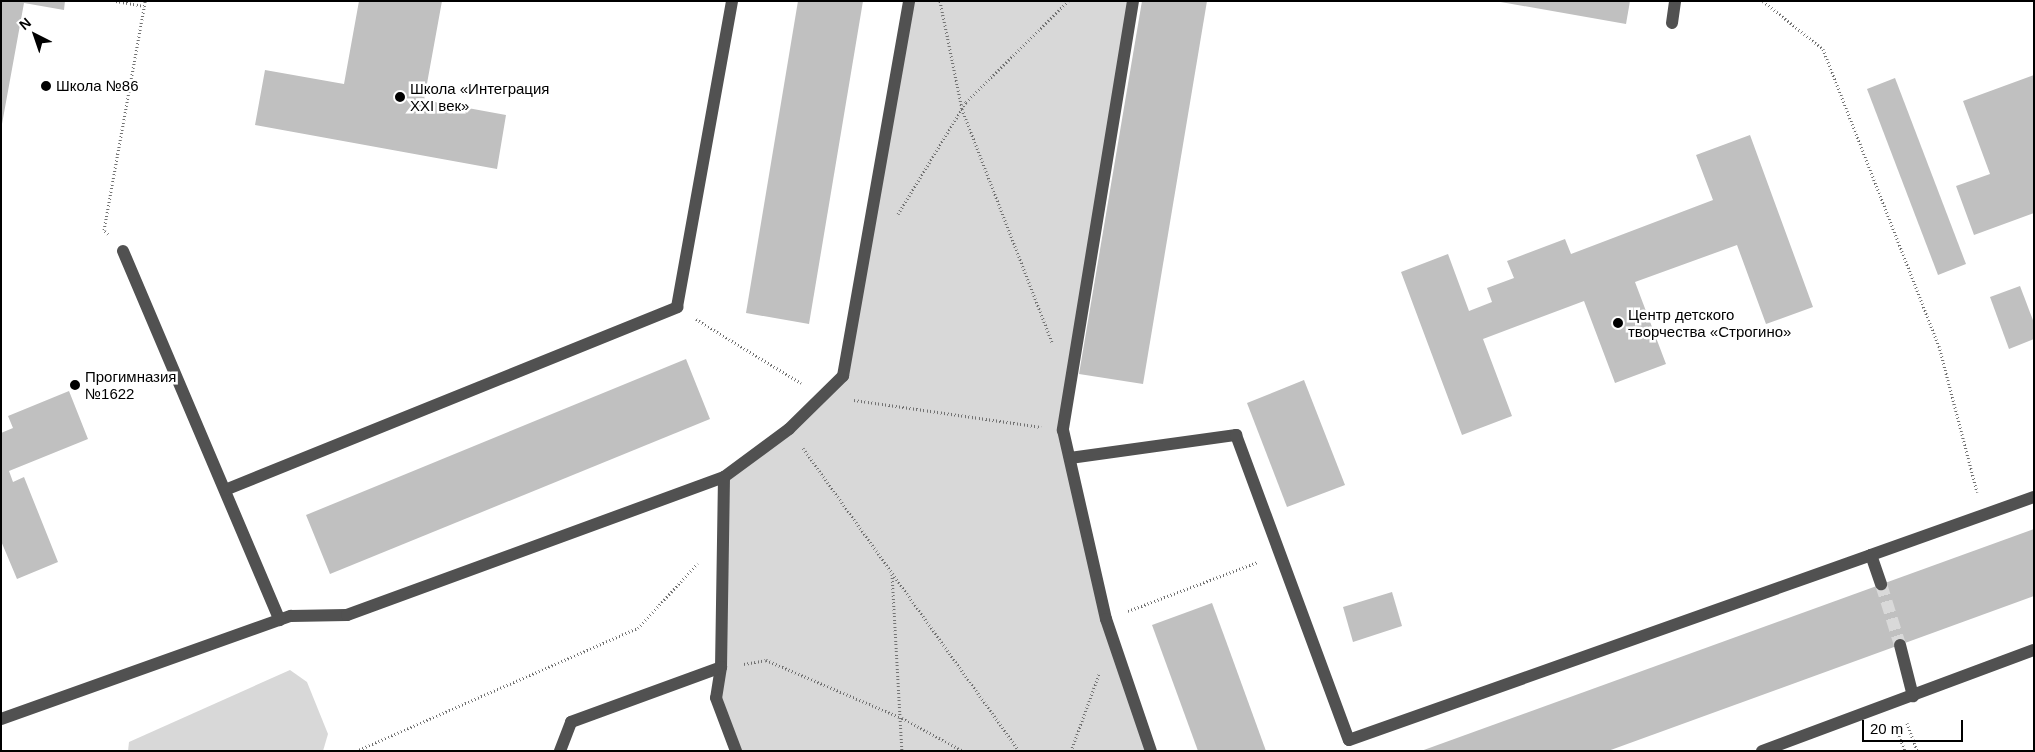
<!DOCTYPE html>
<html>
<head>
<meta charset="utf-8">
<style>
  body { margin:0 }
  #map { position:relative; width:2035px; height:752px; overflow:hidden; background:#fff; font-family:Arial,sans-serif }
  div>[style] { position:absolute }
  .green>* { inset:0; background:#d8d8d8 }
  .building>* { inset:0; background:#c0c0c0 }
  .minor-tunnel>* { height:12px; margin-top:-6px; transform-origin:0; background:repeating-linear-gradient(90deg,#d9d9d9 0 12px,transparent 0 18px) }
  .path>* { height:3px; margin-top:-1.5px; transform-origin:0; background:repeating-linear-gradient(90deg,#737373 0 1px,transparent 0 3.5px) }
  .minor>* { height:12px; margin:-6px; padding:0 6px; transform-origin:6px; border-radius:6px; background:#515151 }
  .dots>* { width:14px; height:14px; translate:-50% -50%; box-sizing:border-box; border:2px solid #fff; border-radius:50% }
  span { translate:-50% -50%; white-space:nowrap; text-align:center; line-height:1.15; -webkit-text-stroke:5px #fff; paint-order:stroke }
  .poi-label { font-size:15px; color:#000 }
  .left { translate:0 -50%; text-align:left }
  .frame { position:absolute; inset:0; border:2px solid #000; pointer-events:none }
  .north { position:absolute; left:10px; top:10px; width:50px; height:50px; -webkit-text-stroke:4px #fff; paint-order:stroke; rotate:319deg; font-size:14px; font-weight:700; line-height:20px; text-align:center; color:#000 }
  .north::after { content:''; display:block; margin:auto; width:18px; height:22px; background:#000; clip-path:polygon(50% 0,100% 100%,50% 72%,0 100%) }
  .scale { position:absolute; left:1862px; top:720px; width:101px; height:22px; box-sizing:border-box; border:2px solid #000; border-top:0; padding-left:6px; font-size:15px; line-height:18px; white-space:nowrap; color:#000; -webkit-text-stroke:4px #fff; paint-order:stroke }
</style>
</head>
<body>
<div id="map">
  <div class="green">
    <div style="clip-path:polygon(909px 1px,1133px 1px,1063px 430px,1146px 751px,736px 751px,716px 698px,724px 477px,843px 376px)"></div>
    <div style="clip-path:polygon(290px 670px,307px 682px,328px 734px,323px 751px,128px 751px,129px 742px)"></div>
  </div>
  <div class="building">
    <div style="clip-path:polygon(1px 1px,65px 1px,64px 10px,24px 3px,2px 124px)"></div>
    <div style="clip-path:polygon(359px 1px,442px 1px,424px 100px,506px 115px,497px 169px,255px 125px,265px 70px,344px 84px)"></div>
    <div style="clip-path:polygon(798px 1px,863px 1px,809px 324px,746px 313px)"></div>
    <div style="clip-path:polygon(1142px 1px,1207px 1px,1143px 384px,1079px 374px)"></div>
    <div style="clip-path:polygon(1495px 1px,1630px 1px,1626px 24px)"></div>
    <div style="clip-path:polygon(2034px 75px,2034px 213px,1974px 235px,1956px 186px,1990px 174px,1963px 101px)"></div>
    <div style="clip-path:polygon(1895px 78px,1966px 264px,1938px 275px,1867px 89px)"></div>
    <div style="clip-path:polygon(1750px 135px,1813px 307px,1766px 324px,1737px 245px,1635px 282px,1666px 364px,1615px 383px,1584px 301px,1483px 339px,1512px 416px,1462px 435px,1401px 272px,1448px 254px,1469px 311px,1492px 302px,1487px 288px,1514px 278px,1507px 261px,1565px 239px,1571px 254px,1713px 200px,1696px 155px)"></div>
    <div style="clip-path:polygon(2020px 286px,2034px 323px,2034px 339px,2009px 349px,1990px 297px)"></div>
    <div style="clip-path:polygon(686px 359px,710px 419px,330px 574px,306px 515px)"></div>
    <div style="clip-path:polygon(1304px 380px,1345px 485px,1287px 507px,1247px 403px)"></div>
    <div style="clip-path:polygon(69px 391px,88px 439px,9px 471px,13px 482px,24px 477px,58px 562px,17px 579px,1px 541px,1px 433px,13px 428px,8px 416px)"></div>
    <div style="clip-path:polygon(2034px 529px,2034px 596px,1608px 751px,1421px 751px)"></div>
    <div style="clip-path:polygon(1392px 592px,1402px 626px,1353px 642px,1343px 607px)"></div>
    <div style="clip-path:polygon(1212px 603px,1226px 641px,1266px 751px,1198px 751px,1152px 625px)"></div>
  </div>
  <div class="minor-tunnel">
    <div style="left:1881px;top:584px;width:64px;rotate:72.7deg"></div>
  </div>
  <div class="path">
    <div style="left:116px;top:1px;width:28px;rotate:10deg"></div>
    <div style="left:940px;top:1px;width:110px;rotate:78.5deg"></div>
    <div style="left:962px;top:109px;width:250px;rotate:68.9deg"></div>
    <div style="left:1763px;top:1px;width:77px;rotate:38.7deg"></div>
    <div style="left:1823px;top:49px;width:319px;rotate:68.7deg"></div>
    <div style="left:1939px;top:346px;width:151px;rotate:75.4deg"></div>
    <div style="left:898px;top:214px;width:131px;rotate:-58.7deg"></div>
    <div style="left:966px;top:102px;width:144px;rotate:-44.7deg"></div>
    <div style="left:108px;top:234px;width:6px;rotate:-135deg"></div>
    <div style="left:104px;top:230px;width:233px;rotate:-79.8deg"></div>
    <div style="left:696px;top:319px;width:123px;rotate:31.4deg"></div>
    <div style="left:854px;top:400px;width:189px;rotate:8.2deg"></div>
    <div style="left:803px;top:448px;width:372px;rotate:54.5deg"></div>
    <div style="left:892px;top:574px;width:177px;rotate:86.8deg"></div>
    <div style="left:1128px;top:611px;width:139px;rotate:-20.7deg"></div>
    <div style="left:744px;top:664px;width:22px;rotate:-10deg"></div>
    <div style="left:766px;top:660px;width:148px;rotate:23.1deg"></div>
    <div style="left:902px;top:718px;width:69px;rotate:28.4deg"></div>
    <div style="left:1907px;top:723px;width:30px;rotate:70deg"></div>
    <div style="left:1895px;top:726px;width:27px;rotate:68deg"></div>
    <div style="left:356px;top:751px;width:308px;rotate:-23.6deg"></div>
    <div style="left:638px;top:628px;width:88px;rotate:-47.3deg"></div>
    <div style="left:1071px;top:751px;width:82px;rotate:-70deg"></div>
  </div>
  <div class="minor">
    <div style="left:1133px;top:1px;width:435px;rotate:99.3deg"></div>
    <div style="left:1063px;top:430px;width:194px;rotate:77.2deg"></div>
    <div style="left:1106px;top:619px;width:139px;rotate:71.2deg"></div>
    <div style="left:1672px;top:23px;width:22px;rotate:-82deg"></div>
    <div style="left:123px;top:251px;width:401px;rotate:67deg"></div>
    <div style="left:1070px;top:458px;width:168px;rotate:-7.9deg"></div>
    <div style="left:1236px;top:435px;width:325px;rotate:69.7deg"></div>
    <div style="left:1349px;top:740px;width:554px;rotate:-19.51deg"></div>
    <div style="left:1871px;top:555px;width:31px;rotate:71deg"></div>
    <div style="left:724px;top:477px;width:81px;rotate:-36.4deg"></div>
    <div style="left:789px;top:429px;width:76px;rotate:-44.5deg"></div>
    <div style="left:843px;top:376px;width:381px;rotate:-80deg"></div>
    <div style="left:225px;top:490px;width:488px;rotate:-22deg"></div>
    <div style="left:677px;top:307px;width:311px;rotate:-79.8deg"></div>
    <div style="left:1871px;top:555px;width:173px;rotate:-19.6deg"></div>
    <div style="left:1900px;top:645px;width:53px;rotate:75.7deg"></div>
    <div style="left:1px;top:719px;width:308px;rotate:-19.6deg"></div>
    <div style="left:291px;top:616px;width:56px;rotate:-1deg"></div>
    <div style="left:347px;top:615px;width:401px;rotate:-20.1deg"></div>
    <div style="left:724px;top:477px;width:190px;rotate:90.9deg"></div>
    <div style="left:721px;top:667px;width:31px;rotate:99deg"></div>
    <div style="left:716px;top:698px;width:57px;rotate:69.3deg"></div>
    <div style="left:560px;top:751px;width:31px;rotate:-69deg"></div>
    <div style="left:571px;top:722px;width:160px;rotate:-20.1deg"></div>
    <div style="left:1762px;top:751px;width:290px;rotate:-20.4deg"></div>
  </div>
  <div class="dots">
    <div style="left:46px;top:86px;background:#000"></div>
    <div style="left:400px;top:97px;background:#000"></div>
    <div style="left:1618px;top:323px;background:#000"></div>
    <div style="left:75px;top:385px;background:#000"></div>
  </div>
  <div class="poi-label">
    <span class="left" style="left:56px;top:86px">Школа №86</span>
    <span class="left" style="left:410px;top:97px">Школа «Интеграция<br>XXI век»</span>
    <span class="left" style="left:1628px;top:323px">Центр детского<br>творчества «Строгино»</span>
    <span class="left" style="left:85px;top:385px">Прогимназия<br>№1622</span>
  </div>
  <div class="frame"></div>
  <div class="north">N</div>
  <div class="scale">20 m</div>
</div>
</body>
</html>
